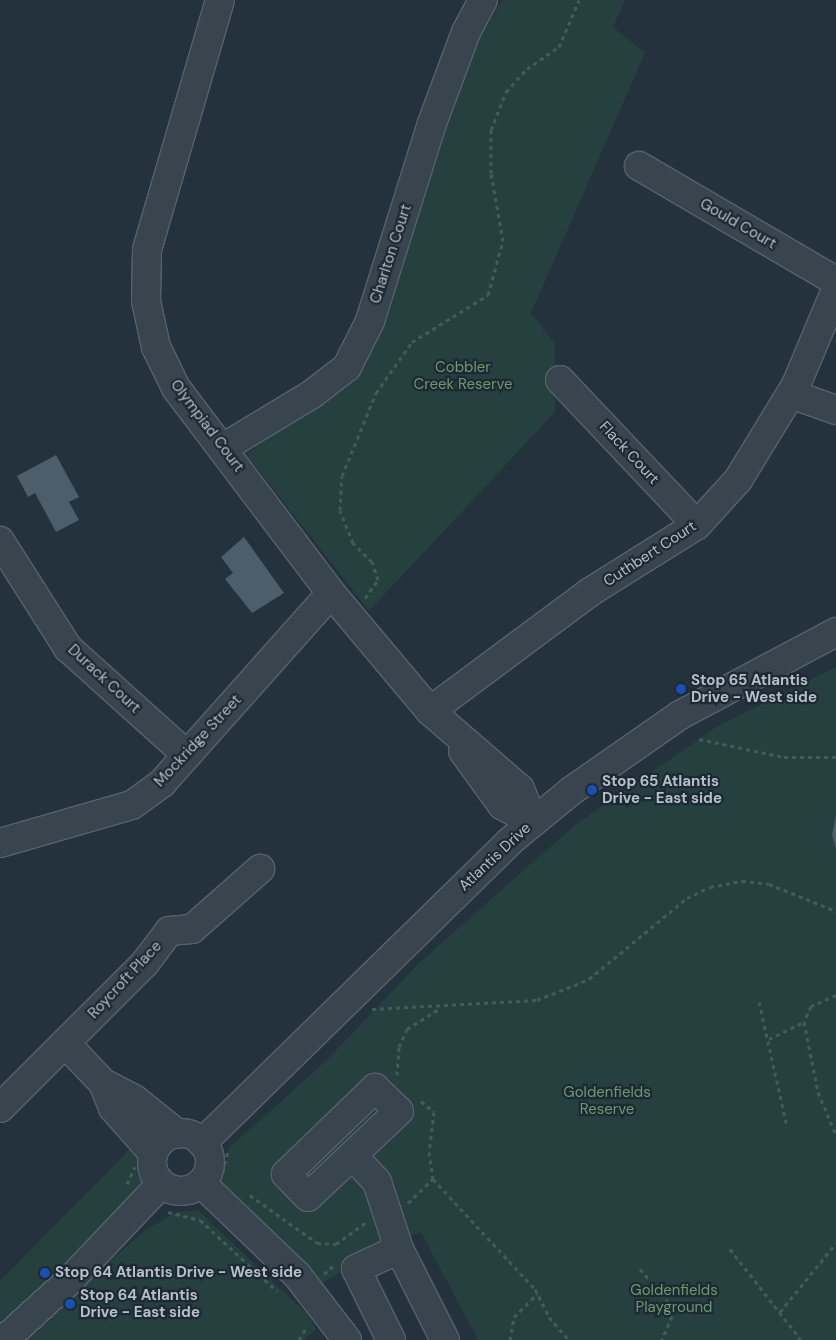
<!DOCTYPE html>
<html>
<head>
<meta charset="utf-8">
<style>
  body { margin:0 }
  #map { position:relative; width:836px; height:1340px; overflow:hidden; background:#24323e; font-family:"DM Sans",sans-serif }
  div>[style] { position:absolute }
  .green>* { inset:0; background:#263f3f }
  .building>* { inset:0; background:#4d5d69 }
  .path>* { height:3px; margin-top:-1.5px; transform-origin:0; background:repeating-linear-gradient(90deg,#445b5b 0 4px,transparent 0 8px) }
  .roads { filter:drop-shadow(1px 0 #56626c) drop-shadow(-1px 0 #56626c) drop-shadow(0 1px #56626c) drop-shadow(0 -1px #56626c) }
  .minor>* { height:28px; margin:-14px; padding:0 14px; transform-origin:14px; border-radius:14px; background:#38444e }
  .minor>.ring { margin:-14px; padding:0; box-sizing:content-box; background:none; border:28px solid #38444e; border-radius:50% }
  .dots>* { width:14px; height:14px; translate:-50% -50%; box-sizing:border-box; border:2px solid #1d2933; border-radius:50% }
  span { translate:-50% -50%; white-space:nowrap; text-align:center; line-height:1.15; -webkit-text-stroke:4.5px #1d2933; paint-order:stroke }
  .street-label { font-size:15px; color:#b4bfc9 }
  .park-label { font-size:15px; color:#6b9a70 }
  .poi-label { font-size:15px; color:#b4bfc9; font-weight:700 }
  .left { translate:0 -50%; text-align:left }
</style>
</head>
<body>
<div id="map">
  <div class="green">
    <div style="clip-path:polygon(502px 0,625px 0,613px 27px,645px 53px,531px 313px,555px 344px,555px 412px,369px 611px,246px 454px,354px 381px,377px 343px,468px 59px)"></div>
    <div style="clip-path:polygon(836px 667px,836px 1340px,478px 1340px,421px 1232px,380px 1248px,318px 1286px,220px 1184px,229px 1148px,326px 1061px,418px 964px,575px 825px,718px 726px)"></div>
    <div style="clip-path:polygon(131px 1148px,141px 1167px,161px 1184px,0 1340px,0 1281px)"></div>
    <div style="clip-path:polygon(198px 1210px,307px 1314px,316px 1329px,304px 1340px,18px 1340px,144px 1231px,176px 1212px)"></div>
  </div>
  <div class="building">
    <div style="clip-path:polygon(56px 455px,79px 497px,69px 502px,79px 520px,56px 532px,35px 493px,28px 497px,17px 476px)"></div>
    <div style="clip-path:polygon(244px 537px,284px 593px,252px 613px,225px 579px,233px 573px,221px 557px)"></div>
    <div style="clip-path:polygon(836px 816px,836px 849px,832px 835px)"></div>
  </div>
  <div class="path">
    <div style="left:365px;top:598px;width:22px;rotate:-54deg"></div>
    <div style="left:378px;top:580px;width:19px;rotate:-108deg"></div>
    <div style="left:372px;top:562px;width:27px;rotate:-135deg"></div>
    <div style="left:353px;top:543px;width:35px;rotate:-112deg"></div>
    <div style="left:340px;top:510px;width:34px;rotate:-87deg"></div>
    <div style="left:342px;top:476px;width:90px;rotate:-67.7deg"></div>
    <div style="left:376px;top:393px;width:62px;rotate:-54.8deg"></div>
    <div style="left:412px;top:342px;width:89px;rotate:-31.7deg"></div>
    <div style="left:488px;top:295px;width:56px;rotate:-74.5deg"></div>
    <div style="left:503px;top:241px;width:69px;rotate:-100deg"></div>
    <div style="left:491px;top:173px;width:43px;rotate:-90deg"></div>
    <div style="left:491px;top:130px;width:41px;rotate:-68.5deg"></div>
    <div style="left:506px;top:92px;width:31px;rotate:-48deg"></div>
    <div style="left:527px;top:69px;width:39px;rotate:-35deg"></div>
    <div style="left:559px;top:47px;width:51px;rotate:-66.9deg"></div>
    <div style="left:699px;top:739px;width:87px;rotate:12deg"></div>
    <div style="left:784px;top:757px;width:52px"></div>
    <div style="left:836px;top:995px;width:27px;rotate:156deg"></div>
    <div style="left:811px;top:1006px;width:17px;rotate:114deg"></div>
    <div style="left:804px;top:1022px;width:71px;rotate:78.7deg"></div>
    <div style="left:818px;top:1092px;width:47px;rotate:67.3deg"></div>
    <div style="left:759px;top:1002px;width:127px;rotate:77.3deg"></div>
    <div style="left:372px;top:1009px;width:165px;rotate:-3.1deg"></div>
    <div style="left:537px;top:1000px;width:56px;rotate:-22deg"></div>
    <div style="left:589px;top:979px;width:127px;rotate:-39.6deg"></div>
    <div style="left:687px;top:898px;width:25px;rotate:-26deg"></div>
    <div style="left:710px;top:887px;width:33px;rotate:-11deg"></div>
    <div style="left:742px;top:881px;width:27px;rotate:6deg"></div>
    <div style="left:769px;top:884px;width:72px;rotate:21.9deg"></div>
    <div style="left:769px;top:1039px;width:39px;rotate:-26deg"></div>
    <div style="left:397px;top:1075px;width:28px;rotate:-86deg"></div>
    <div style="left:399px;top:1047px;width:20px;rotate:-66deg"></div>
    <div style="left:407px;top:1029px;width:38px;rotate:-32deg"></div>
    <div style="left:421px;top:1101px;width:17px;rotate:40deg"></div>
    <div style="left:434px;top:1112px;width:40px;rotate:97.1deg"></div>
    <div style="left:429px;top:1152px;width:27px;rotate:82deg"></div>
    <div style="left:433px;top:1179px;width:150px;rotate:47.2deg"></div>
    <div style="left:535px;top:1289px;width:31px;rotate:63deg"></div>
    <div style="left:549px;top:1317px;width:30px;rotate:49deg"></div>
    <div style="left:223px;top:1172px;width:22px;rotate:-77deg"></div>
    <div style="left:127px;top:1184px;width:19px;rotate:-65deg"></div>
    <div style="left:250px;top:1195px;width:82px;rotate:35.6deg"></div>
    <div style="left:317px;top:1243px;width:19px;rotate:3deg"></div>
    <div style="left:336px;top:1244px;width:37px;rotate:-36deg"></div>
    <div style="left:408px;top:1203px;width:35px;rotate:-44deg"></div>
    <div style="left:168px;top:1212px;width:33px;rotate:14deg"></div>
    <div style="left:200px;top:1220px;width:105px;rotate:42.7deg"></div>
    <div style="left:730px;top:1249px;width:115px;rotate:52deg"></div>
    <div style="left:640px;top:1269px;width:43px;rotate:49.7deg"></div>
    <div style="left:668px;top:1302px;width:15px;rotate:74deg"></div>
    <div style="left:672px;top:1316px;width:26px;rotate:113deg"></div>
    <div style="left:324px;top:1274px;width:13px;rotate:-42deg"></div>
    <div style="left:780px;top:1312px;width:89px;rotate:-50.9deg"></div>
    <div style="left:299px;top:1340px;width:16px;rotate:-60deg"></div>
    <div style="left:510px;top:1340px;width:23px;rotate:-80deg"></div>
    <div style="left:514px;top:1317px;width:33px;rotate:-45deg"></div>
  </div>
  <div class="roads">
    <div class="minor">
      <div style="left:220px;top:0;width:260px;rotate:106.3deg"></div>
      <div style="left:147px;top:250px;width:51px;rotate:91.1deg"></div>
      <div style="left:146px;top:301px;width:47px;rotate:77.7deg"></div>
      <div style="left:156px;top:347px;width:46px;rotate:64deg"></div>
      <div style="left:176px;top:388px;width:257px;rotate:52.9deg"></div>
      <div style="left:331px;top:593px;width:154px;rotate:50deg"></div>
      <div style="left:430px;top:711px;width:119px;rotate:40.9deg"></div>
      <div style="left:520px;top:789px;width:35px;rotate:68deg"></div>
      <div style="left:639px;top:166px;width:228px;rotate:30.3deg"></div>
      <div style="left:560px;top:380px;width:199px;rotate:46.6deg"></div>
      <div style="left:791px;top:394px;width:48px;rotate:19.6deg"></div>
      <div style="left:223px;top:448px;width:104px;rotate:-31.2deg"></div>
      <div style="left:312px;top:394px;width:44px;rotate:-37.6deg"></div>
      <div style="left:347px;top:367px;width:51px;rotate:-63.4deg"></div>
      <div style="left:370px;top:321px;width:204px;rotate:-72.6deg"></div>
      <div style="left:431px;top:126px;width:100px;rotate:-69.6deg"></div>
      <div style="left:466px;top:32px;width:36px;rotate:-62deg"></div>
      <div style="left:0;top:541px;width:127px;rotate:57.6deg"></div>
      <div style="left:68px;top:648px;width:160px;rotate:42deg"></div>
      <div style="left:430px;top:711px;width:199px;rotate:-36.6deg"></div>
      <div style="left:590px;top:592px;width:126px;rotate:-32.1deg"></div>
      <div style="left:697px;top:525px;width:61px;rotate:-47.7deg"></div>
      <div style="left:738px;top:480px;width:111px;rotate:-58.6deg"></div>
      <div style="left:796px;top:385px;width:103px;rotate:-67.2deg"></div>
      <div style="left:463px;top:751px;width:67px;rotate:54.2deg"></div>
      <div style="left:502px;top:805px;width:35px;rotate:29deg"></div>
      <div style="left:0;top:843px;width:137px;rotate:-16.1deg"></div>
      <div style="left:132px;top:805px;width:37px;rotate:-36deg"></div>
      <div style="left:162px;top:783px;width:254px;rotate:-48.3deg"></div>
      <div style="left:65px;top:1043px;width:55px;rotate:46.5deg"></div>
      <div style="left:103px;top:1083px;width:35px;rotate:27deg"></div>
      <div style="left:134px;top:1099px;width:56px;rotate:38.5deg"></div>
      <div style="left:103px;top:1083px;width:27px;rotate:68deg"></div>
      <div style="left:113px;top:1108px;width:60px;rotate:48.4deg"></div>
      <div style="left:375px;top:1088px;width:33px;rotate:44deg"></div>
      <div style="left:399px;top:1111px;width:125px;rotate:136.6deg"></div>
      <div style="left:308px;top:1197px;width:32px;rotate:-134deg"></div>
      <div style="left:286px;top:1174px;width:124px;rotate:-44deg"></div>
      <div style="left:0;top:1108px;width:205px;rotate:-45deg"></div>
      <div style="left:145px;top:963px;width:40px;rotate:-53deg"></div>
      <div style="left:169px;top:931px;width:23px;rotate:-5deg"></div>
      <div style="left:192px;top:929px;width:91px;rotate:-41.4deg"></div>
      <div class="ring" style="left:152px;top:1133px;width:30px;height:30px"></div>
      <div style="left:202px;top:1143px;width:430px;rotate:-44.4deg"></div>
      <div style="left:509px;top:842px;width:80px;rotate:-39.4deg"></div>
      <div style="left:571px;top:791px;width:133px;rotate:-34.9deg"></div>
      <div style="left:680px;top:715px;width:177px;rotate:-28deg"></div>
      <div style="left:353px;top:1156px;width:35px;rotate:47deg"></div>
      <div style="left:377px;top:1182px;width:71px;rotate:71.8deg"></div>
      <div style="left:399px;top:1249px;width:102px;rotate:63.2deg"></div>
      <div style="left:201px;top:1183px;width:133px;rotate:43.8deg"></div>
      <div style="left:297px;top:1275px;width:82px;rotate:52.4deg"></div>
      <div style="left:4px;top:1340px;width:91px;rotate:-42.3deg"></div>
      <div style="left:71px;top:1279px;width:131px;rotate:-46.5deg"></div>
      <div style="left:391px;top:1340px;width:79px;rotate:-116.2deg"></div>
      <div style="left:356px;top:1269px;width:47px;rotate:-24.9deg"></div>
    </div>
  </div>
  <div class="dots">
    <div style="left:681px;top:689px;background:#1a4fb4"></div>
    <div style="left:592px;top:790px;background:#1a4fb4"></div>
    <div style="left:45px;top:1273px;background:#1a4fb4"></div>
    <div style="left:70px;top:1304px;background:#1a4fb4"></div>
  </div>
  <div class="street-label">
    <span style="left:738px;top:224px;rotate:30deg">Gould Court</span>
    <span style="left:391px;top:254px;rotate:-72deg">Charlton Court</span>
    <span style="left:207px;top:426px;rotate:53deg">Olympiad Court</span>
    <span style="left:629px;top:453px;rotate:47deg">Flack Court</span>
    <span style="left:650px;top:554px;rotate:-33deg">Cuthbert Court</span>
    <span style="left:104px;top:679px;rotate:43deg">Durack Court</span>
    <span style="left:198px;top:741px;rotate:-47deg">Mockridge Street</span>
    <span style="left:495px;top:857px;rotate:-43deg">Atlantis Drive</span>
    <span style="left:125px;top:980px;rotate:-47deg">Roycroft Place</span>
  </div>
  <div class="park-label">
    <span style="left:463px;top:376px">Cobbler<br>Creek Reserve</span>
    <span style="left:607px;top:1101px">Goldenfields<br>Reserve</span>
    <span style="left:674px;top:1299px">Goldenfields<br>Playground</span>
  </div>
  <div class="poi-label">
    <span class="left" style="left:691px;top:689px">Stop 65 Atlantis<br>Drive - West side</span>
    <span class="left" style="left:602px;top:790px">Stop 65 Atlantis<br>Drive - East side</span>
    <span class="left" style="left:55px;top:1273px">Stop 64 Atlantis Drive - West side</span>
    <span class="left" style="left:80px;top:1304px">Stop 64 Atlantis<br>Drive - East side</span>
  </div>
</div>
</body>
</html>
